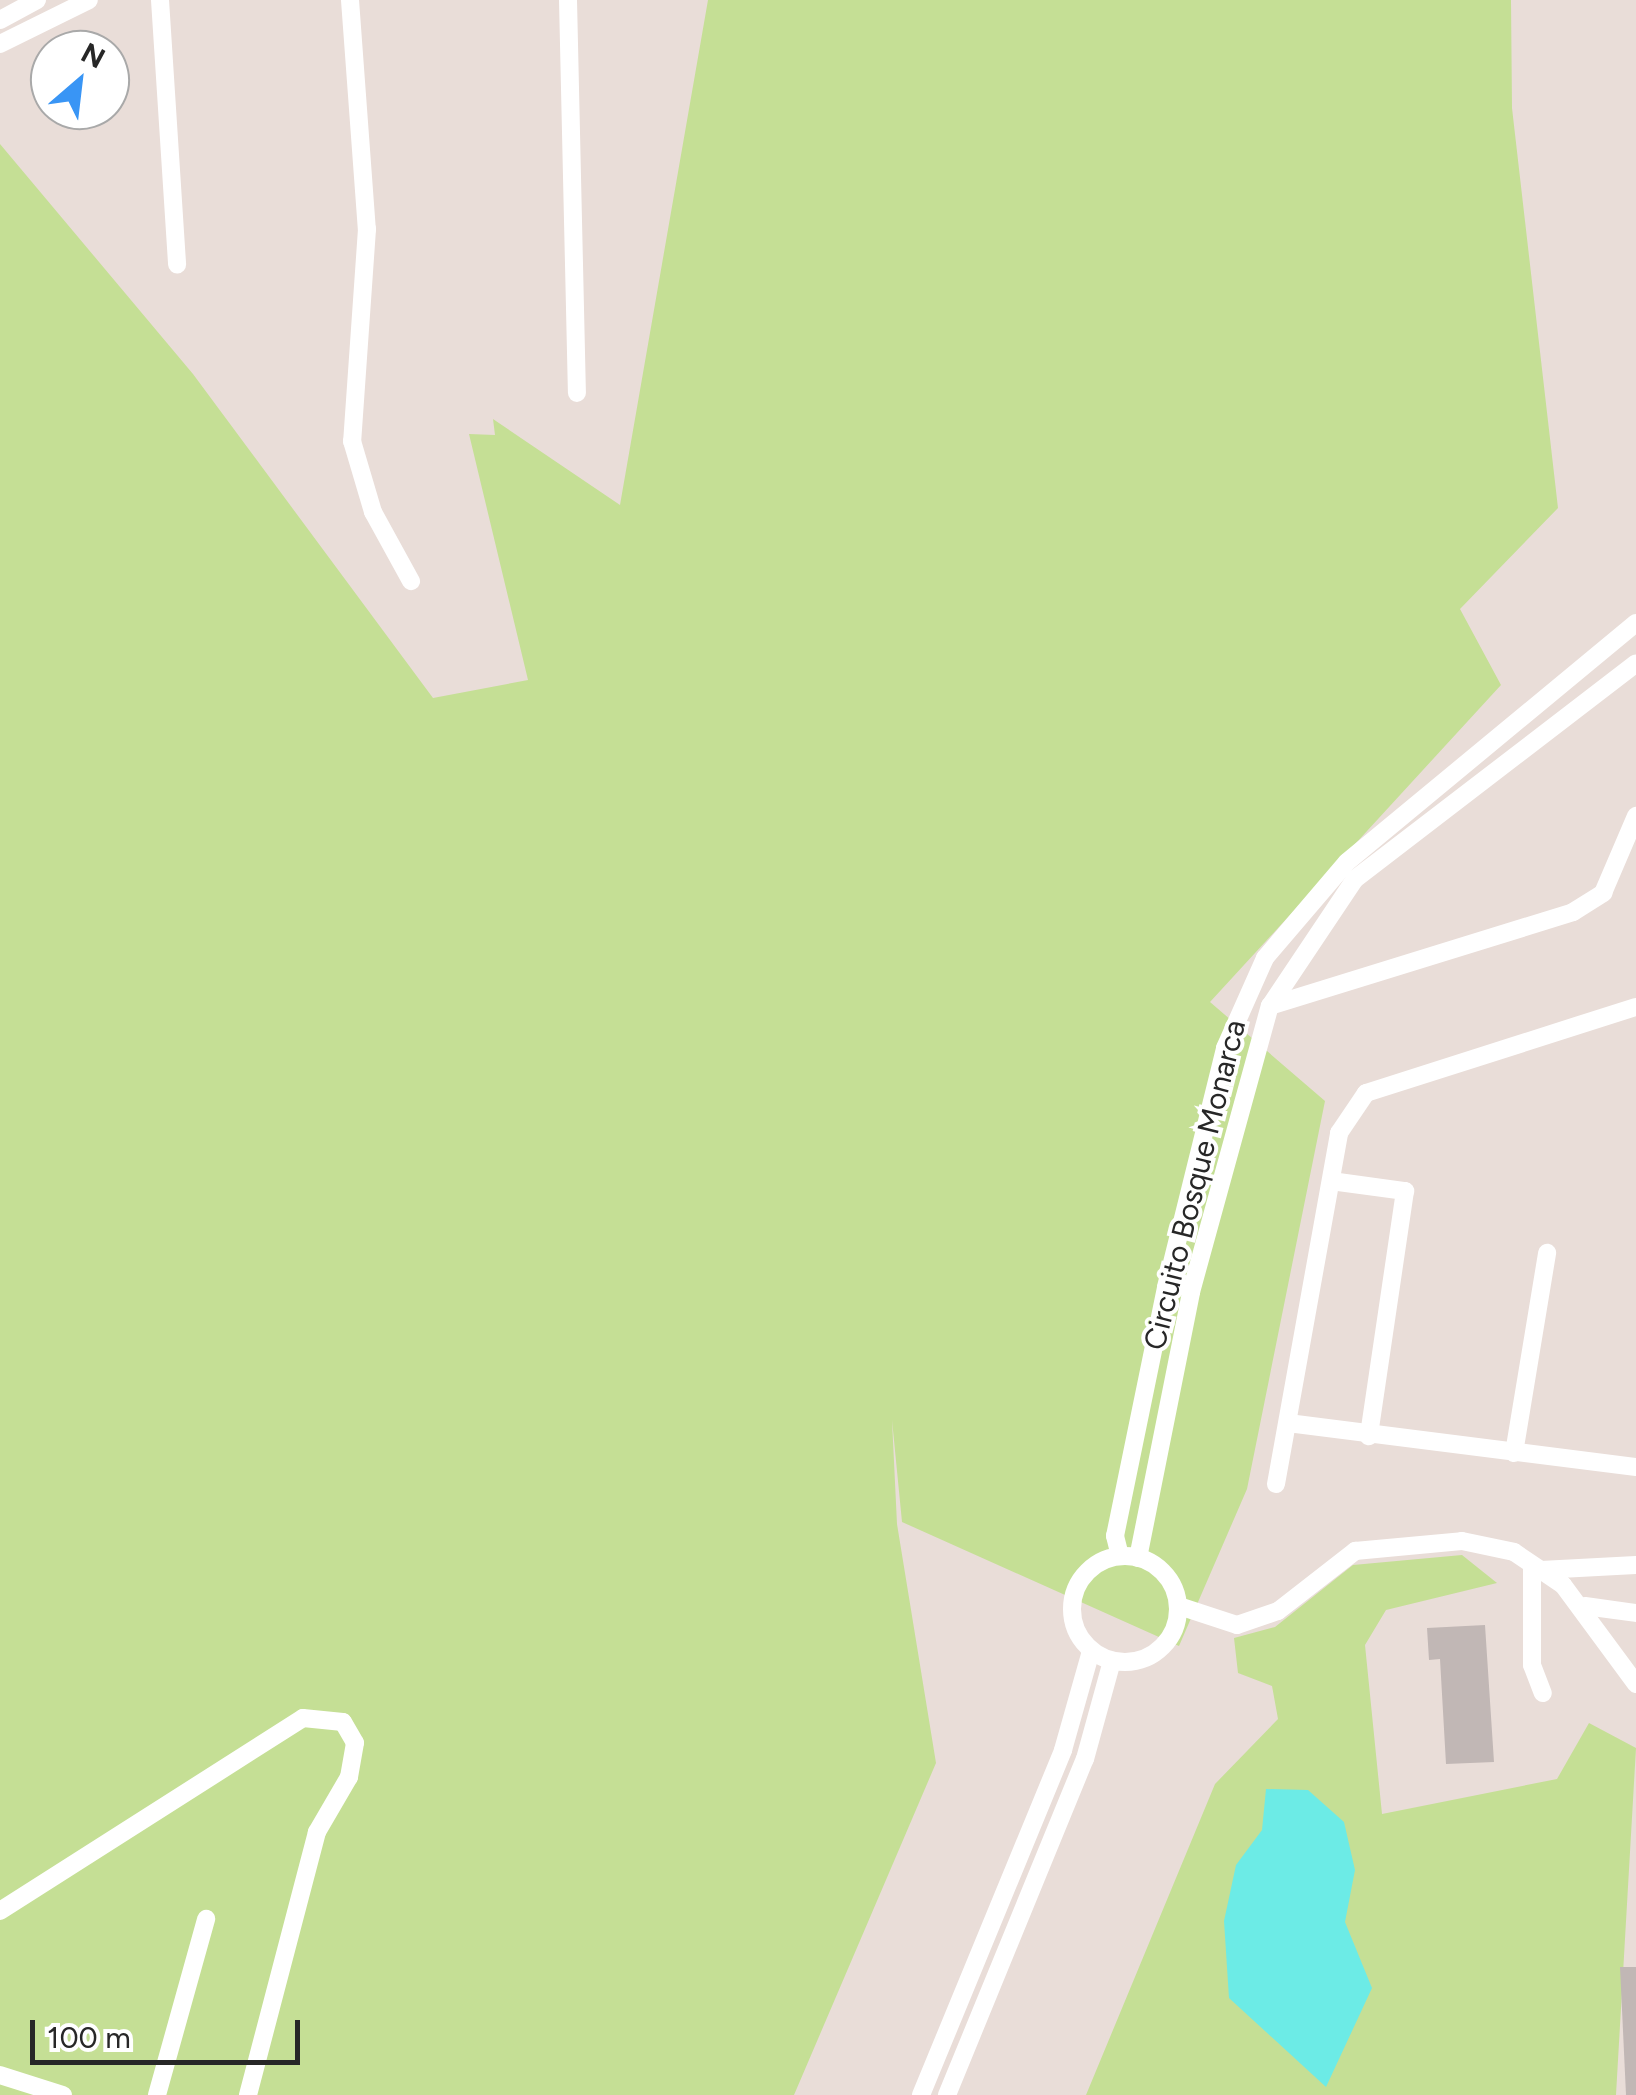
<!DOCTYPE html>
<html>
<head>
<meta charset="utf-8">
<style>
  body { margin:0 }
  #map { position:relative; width:1636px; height:2095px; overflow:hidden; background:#e9ddd8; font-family:Figtree,sans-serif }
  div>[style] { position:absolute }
  .green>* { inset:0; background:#c5df95 }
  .water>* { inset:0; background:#6cebe6 }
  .building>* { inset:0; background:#c1b7b5 }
  .minor>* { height:18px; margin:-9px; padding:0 9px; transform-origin:9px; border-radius:9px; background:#fff }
  .minor>.ring { margin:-9px; padding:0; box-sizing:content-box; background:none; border:18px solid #fff; border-radius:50% }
  span { translate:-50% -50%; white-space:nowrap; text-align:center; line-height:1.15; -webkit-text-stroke:8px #fff; paint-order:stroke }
  .street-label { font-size:30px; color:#272727 }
  .north { position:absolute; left:30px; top:30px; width:100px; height:100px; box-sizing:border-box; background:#fff; border:2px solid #a9a9a9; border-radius:50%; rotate:28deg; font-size:28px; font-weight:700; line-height:40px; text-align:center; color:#272727 }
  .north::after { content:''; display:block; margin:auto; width:35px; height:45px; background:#3995f5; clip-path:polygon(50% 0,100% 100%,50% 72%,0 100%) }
  .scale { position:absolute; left:30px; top:2020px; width:270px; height:45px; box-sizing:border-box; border:5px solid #272727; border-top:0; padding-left:12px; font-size:30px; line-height:35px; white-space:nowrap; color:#272727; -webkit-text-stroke:8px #fff; paint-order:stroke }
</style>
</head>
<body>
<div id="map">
  <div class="green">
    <div style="clip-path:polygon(708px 0,1511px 0,1512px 108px,1558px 508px,1460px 609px,1501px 685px,1210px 1002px,1325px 1101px,1247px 1489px,1179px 1646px,902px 1522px,892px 1420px,897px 1524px,936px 1763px,794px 2095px,0 2095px,0 144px,193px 374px,433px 698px,528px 680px,469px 434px,495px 435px,493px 419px,620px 505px)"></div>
    <div style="clip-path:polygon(1462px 1555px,1497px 1583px,1386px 1610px,1365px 1645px,1382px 1814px,1557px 1779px,1589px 1723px,1636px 1748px,1616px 2095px,1086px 2095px,1215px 1784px,1278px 1719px,1272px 1686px,1238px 1673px,1234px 1638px,1275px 1627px,1353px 1565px)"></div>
  </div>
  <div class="water">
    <div style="clip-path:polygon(1266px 1789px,1308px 1790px,1344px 1822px,1355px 1870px,1345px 1922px,1372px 1988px,1326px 2087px,1229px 1998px,1224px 1921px,1236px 1865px,1262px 1830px)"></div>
  </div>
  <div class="building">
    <div style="clip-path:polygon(1485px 1625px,1494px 1762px,1446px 1764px,1440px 1659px,1429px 1660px,1427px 1628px)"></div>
    <div style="clip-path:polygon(1620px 1967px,1636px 1967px,1636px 2095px,1626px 2095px)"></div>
  </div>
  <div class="minor">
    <div style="left:160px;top:0;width:265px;rotate:86.3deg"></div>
    <div style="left:350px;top:0;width:230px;rotate:85.8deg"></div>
    <div style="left:367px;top:229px;width:213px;rotate:94deg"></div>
    <div style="left:352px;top:441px;width:74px;rotate:73.5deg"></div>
    <div style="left:373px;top:512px;width:79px;rotate:61.2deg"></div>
    <div style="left:568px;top:0;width:393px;rotate:88.7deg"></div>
    <div style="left:0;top:20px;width:42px;rotate:-28.4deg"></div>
    <div style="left:0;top:44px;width:99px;rotate:-26.3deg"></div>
    <div style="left:1270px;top:1006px;width:317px;rotate:-17.2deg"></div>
    <div style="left:1573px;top:912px;width:36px;rotate:-32deg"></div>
    <div style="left:1603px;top:893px;width:84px;rotate:-66.8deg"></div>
    <div style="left:1331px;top:1181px;width:75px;rotate:7.7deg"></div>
    <div style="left:1405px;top:1191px;width:248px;rotate:98.4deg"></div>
    <div style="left:1288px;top:1423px;width:351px;rotate:7.2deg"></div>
    <div style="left:1514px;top:1453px;width:203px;rotate:-80.6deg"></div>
    <div style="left:1276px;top:1484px;width:357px;rotate:-79.8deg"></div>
    <div style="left:1339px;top:1133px;width:48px;rotate:-56deg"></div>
    <div style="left:1366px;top:1093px;width:283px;rotate:-17.7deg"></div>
    <div class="ring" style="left:1072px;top:1556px;width:88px;height:88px"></div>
    <div style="left:1120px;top:1556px;width:21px;rotate:-104deg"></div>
    <div style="left:1115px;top:1536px;width:254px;rotate:-78.4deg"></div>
    <div style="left:1166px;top:1287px;width:246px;rotate:-76.1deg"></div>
    <div style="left:1225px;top:1048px;width:98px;rotate:-66deg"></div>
    <div style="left:1265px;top:958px;width:126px;rotate:-49.5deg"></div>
    <div style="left:1347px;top:862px;width:375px;rotate:-39.6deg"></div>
    <div style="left:1138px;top:1558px;width:271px;rotate:-78.7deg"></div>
    <div style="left:1191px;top:1292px;width:297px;rotate:-74.6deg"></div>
    <div style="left:1270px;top:1006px;width:153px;rotate:-56.2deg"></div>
    <div style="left:1355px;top:879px;width:354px;rotate:-37.5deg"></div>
    <div style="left:1532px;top:1565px;width:100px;rotate:90deg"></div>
    <div style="left:1532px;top:1665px;width:30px;rotate:69deg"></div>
    <div style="left:1541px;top:1570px;width:95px;rotate:-3deg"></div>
    <div style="left:1179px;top:1606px;width:61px;rotate:18.1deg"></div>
    <div style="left:1237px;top:1625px;width:43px;rotate:-18.9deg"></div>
    <div style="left:1278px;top:1611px;width:98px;rotate:-37.9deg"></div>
    <div style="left:1355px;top:1551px;width:107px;rotate:-5.3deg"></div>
    <div style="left:1462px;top:1541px;width:53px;rotate:11.9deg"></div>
    <div style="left:1514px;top:1552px;width:59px;rotate:34deg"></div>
    <div style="left:1563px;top:1585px;width:123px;rotate:53.6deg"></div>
    <div style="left:1585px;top:1606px;width:51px;rotate:7.8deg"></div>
    <div style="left:0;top:1911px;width:359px;rotate:-32.5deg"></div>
    <div style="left:303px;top:1718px;width:40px;rotate:5.7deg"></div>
    <div style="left:343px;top:1722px;width:24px;rotate:60deg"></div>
    <div style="left:355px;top:1743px;width:35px;rotate:100deg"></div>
    <div style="left:349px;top:1777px;width:64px;rotate:120.2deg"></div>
    <div style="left:317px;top:1832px;width:272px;rotate:104.7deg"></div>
    <div style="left:0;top:2075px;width:66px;rotate:17.6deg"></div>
    <div style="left:157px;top:2095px;width:183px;rotate:-74.4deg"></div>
    <div style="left:921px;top:2095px;width:373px;rotate:-67.6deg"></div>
    <div style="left:1063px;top:1750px;width:103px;rotate:-74.2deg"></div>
    <div style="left:947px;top:2095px;width:363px;rotate:-67.7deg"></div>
    <div style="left:1085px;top:1759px;width:102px;rotate:-74.6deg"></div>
  </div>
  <div class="street-label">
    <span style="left:1195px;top:1185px;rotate:-76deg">Circuito Bosque Monarca</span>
  </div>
  <div class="north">N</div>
  <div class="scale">100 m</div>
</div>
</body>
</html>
